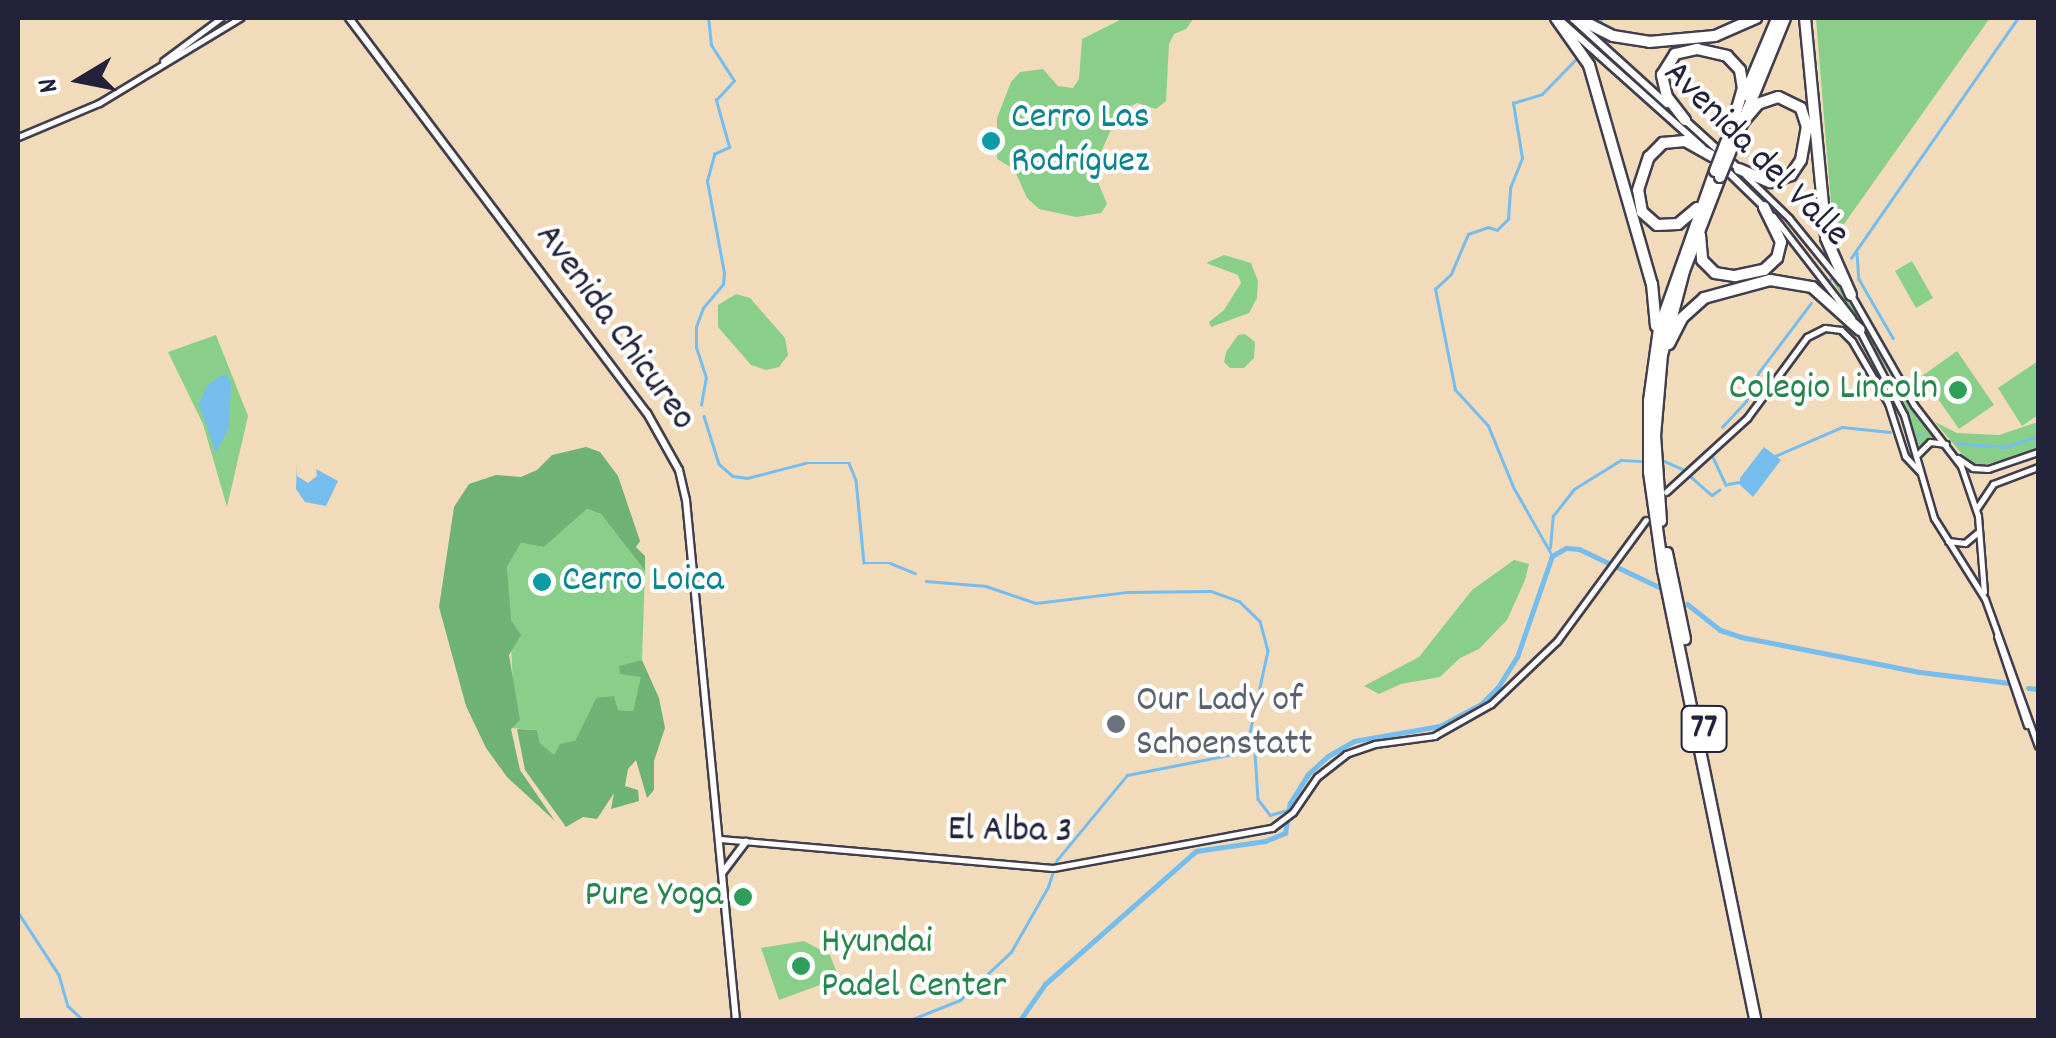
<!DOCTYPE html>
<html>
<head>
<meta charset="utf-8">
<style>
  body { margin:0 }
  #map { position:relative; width:2056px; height:1038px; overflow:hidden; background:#f2dbbb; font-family:Dekko,sans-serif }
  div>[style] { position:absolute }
  .green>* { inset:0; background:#89cf8a }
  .forest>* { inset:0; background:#6eb276 }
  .water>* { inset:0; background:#75bded }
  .stream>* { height:2.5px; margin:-1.25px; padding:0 1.25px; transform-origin:1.25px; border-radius:1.25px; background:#75bded }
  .canal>* { height:5px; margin:-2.5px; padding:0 2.5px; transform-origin:2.5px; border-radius:2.5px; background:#75bded }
  .roads { filter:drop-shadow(2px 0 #413e4e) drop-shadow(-2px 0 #413e4e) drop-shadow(0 2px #413e4e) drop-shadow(0 -2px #413e4e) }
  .tertiary>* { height:5px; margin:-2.5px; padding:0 2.5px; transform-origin:2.5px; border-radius:2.5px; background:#fff }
  .secondary>* { height:6px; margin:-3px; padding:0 3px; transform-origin:3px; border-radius:3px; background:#fff }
  .motorway>* { height:10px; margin:-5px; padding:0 5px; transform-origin:5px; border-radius:5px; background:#fff }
  .bridges { filter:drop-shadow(2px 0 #413e4e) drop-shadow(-2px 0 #413e4e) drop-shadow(0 2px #413e4e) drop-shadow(0 -2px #413e4e) }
  .motorway-bridge>* { height:10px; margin:-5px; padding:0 5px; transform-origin:5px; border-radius:5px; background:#fff }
  .dots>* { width:28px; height:28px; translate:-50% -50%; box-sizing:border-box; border:5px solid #fff; border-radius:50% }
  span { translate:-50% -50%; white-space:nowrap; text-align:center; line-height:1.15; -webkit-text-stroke:8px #fff; paint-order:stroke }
  .shield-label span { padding:2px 8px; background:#fff; border:2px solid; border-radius:8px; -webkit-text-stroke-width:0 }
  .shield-label { font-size:35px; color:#22223b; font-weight:700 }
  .culture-label { font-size:38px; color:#0d838f }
  .left { translate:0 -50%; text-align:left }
  .street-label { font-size:38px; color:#22223b }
  .leisure-label { font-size:38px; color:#27864d }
  .right { translate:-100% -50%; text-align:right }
  .worship-label { font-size:38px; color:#5b616d }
  .frame { position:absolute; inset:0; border:20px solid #22223b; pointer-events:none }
  .north { position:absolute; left:30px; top:30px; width:100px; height:100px; -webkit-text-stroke:8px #fff; paint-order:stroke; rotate:260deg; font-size:28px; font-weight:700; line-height:40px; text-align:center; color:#22223b }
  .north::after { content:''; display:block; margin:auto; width:35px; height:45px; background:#22223b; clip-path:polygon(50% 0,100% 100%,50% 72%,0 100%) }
</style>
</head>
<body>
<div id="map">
  <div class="green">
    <div style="clip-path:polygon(1124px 18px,1194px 18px,1186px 29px,1174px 34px,1169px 44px,1166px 101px,1156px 109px,1137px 103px,1119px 112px,1093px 170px,1107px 204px,1101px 213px,1076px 217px,1039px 209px,1027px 198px,1014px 169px,997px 159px,997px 118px,1011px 82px,1020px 72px,1043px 69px,1058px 86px,1073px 88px,1079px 79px,1082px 39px)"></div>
    <div style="clip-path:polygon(1816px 18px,1990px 18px,1837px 234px,1833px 228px)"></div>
    <div style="clip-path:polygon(1224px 255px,1251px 263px,1258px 281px,1257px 298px,1249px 313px,1211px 327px,1209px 322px,1224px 310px,1241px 283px,1238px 275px,1206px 263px)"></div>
    <div style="clip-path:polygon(1912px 261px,1933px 298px,1916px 308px,1895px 271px)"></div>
    <div style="clip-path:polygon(1837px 278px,1934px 437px,1917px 447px,1890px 374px,1833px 282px)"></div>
    <div style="clip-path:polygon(736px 294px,750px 298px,785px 338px,788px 355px,779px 367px,766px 370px,751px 365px,718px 327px,718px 305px)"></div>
    <div style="clip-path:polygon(1245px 334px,1255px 342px,1254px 358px,1244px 368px,1230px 368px,1224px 362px,1226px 352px,1238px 335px)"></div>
    <div style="clip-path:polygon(216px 335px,248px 416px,227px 507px,203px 424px,168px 352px)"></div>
    <div style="clip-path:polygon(1957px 351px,1994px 405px,1959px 429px,1922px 376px)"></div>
    <div style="clip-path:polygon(2038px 361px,2038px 415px,2022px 426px,1998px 388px)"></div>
    <div style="clip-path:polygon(1935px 422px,1957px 433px,1999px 435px,2038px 422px,2038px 450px,1980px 466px,1966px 459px)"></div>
    <div style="clip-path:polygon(587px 509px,601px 514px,645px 571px,642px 660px,619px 667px,642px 677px,633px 711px,618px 710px,596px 698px,575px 741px,554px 756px,540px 743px,537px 730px,510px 728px,513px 685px,507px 567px,521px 543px,544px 547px)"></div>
    <div style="clip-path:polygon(1514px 560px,1529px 564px,1525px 580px,1507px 620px,1479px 649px,1460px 658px,1440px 677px,1401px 684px,1379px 694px,1364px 686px,1419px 657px,1472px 590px)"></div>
    <div style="clip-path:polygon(804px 941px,830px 955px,839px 978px,779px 1000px,761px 948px)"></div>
  </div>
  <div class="forest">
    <div style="clip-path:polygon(586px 447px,600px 452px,618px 476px,640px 541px,636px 547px,645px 556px,645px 571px,601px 514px,587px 509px,544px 547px,521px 543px,507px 567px,511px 620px,521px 635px,509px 655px,520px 720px,511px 729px,520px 770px,555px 821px,507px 777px,486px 748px,466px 706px,439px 607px,454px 507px,469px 484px,496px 475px,521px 477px,537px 470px,552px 455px)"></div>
    <div style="clip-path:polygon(642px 660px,659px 698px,665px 728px,654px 761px,654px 790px,647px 798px,636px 760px,628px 769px,625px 786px,638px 790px,639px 801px,611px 809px,614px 793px,597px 819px,583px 817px,566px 827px,525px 770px,517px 729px,537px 730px,540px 743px,554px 755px,560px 744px,575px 741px,596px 698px,614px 696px,618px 710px,633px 711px,641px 677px,620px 674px,619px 666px)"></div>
  </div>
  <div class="water">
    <div style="clip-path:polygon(221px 375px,227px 375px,231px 383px,229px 427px,216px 453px,199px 404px,207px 386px)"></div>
    <div style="clip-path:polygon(1764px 447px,1781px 460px,1753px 497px,1740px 485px,1740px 478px)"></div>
    <div style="clip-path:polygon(297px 462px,297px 476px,308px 483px,317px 476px,316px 469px,338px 481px,326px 506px,305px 502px,296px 489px)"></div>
  </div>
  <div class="stream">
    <div style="left:1601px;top:18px;width:4px;rotate:90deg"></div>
    <div style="left:1857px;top:253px;width:26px;rotate:86deg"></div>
    <div style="left:1859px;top:279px;width:68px;rotate:60deg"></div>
    <div style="left:1851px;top:258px;width:292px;rotate:-55.2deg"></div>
    <div style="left:1830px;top:280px;width:4px;rotate:-45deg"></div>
    <div style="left:701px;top:405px;width:27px;rotate:-80deg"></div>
    <div style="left:706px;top:378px;width:32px;rotate:-108deg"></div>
    <div style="left:696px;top:348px;width:21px;rotate:-90deg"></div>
    <div style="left:696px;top:327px;width:20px;rotate:-70deg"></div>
    <div style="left:703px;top:308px;width:31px;rotate:-50deg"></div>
    <div style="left:723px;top:284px;width:11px;rotate:-85deg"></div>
    <div style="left:724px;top:273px;width:94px;rotate:-100.5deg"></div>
    <div style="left:707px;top:181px;width:28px;rotate:-75deg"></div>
    <div style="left:714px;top:154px;width:17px;rotate:-25deg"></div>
    <div style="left:729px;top:147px;width:49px;rotate:-105.5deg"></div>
    <div style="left:716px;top:100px;width:26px;rotate:-47deg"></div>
    <div style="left:734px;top:81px;width:43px;rotate:-122.6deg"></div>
    <div style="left:711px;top:45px;width:27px;rotate:-96deg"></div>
    <div style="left:704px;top:416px;width:50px;rotate:72.6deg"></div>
    <div style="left:719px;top:464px;width:18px;rotate:41deg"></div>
    <div style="left:733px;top:476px;width:14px;rotate:8deg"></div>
    <div style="left:747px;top:478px;width:60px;rotate:-14.5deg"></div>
    <div style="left:805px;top:463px;width:44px"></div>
    <div style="left:849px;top:463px;width:18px;rotate:68deg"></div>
    <div style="left:856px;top:480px;width:83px;rotate:84.5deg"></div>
    <div style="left:864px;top:563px;width:26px"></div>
    <div style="left:890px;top:563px;width:27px;rotate:22deg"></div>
    <div style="left:1722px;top:427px;width:35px;rotate:-47deg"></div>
    <div style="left:1746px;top:401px;width:32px;rotate:-66deg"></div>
    <div style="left:1759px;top:372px;width:86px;rotate:-53deg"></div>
    <div style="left:1918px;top:435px;width:4px"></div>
    <div style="left:1958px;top:443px;width:47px;rotate:4.9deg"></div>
    <div style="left:2005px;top:447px;width:35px;rotate:-18deg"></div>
    <div style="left:1712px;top:455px;width:33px;rotate:65deg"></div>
    <div style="left:1773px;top:457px;width:75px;rotate:-23.5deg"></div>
    <div style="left:1842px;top:427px;width:48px;rotate:5.9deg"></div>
    <div style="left:1662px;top:460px;width:22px;rotate:24deg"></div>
    <div style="left:1690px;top:476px;width:29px;rotate:41deg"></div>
    <div style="left:1712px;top:495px;width:9px;rotate:-36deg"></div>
    <div style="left:1728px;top:484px;width:11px;rotate:-10deg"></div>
    <div style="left:1550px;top:548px;width:32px;rotate:-85deg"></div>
    <div style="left:1553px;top:516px;width:34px;rotate:-52deg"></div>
    <div style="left:1574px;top:489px;width:55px;rotate:-31.7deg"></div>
    <div style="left:1621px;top:460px;width:21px;rotate:3deg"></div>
    <div style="left:1552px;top:556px;width:79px;rotate:-119.5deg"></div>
    <div style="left:1513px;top:487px;width:66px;rotate:-112.3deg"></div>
    <div style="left:1488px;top:426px;width:49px;rotate:-132.5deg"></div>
    <div style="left:1455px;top:390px;width:103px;rotate:-101.2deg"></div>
    <div style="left:1435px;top:289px;width:22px;rotate:-43deg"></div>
    <div style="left:1451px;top:274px;width:43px;rotate:-67deg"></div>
    <div style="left:1468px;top:234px;width:21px;rotate:-19deg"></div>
    <div style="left:1488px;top:227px;width:9px;rotate:18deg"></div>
    <div style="left:1497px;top:230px;width:16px;rotate:-45deg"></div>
    <div style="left:1508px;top:219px;width:31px;rotate:-86deg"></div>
    <div style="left:1510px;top:188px;width:32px;rotate:-68deg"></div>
    <div style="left:1522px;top:158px;width:56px;rotate:-99.3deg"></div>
    <div style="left:1513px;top:103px;width:30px;rotate:-17deg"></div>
    <div style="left:1542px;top:94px;width:52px;rotate:-45.8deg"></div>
    <div style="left:926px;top:581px;width:60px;rotate:4.8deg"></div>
    <div style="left:986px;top:586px;width:53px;rotate:18.8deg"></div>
    <div style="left:1036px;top:603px;width:92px;rotate:-6.9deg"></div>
    <div style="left:1127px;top:592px;width:84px;rotate:-0.7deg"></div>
    <div style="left:1211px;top:591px;width:30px;rotate:20deg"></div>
    <div style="left:1239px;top:601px;width:29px;rotate:44deg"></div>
    <div style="left:1260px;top:621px;width:31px;rotate:75deg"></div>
    <div style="left:1268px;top:651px;width:84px;rotate:102.4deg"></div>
    <div style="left:1250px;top:733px;width:6px;rotate:45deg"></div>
    <div style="left:1254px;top:737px;width:62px;rotate:86.3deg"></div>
    <div style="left:1258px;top:799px;width:20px;rotate:53deg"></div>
    <div style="left:1270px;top:815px;width:18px;rotate:-16deg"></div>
    <div style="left:18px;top:912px;width:75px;rotate:56.9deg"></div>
    <div style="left:59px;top:975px;width:32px;rotate:74deg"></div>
    <div style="left:68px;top:1006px;width:21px;rotate:43deg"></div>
    <div style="left:910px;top:1020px;width:54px;rotate:-21.8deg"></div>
    <div style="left:960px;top:1000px;width:70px;rotate:-43.3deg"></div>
    <div style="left:1011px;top:952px;width:75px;rotate:-60.4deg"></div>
    <div style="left:1048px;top:887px;width:28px;rotate:-72deg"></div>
    <div style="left:1057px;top:860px;width:110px;rotate:-50.5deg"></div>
    <div style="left:1127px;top:775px;width:104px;rotate:-11.1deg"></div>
    <div style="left:1229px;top:755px;width:30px;rotate:-48deg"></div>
  </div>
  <div class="canal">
    <div style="left:1687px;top:604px;width:42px;rotate:38.2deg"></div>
    <div style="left:1720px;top:630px;width:22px;rotate:18deg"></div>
    <div style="left:1741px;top:637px;width:182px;rotate:11.1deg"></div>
    <div style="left:1920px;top:672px;width:90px;rotate:7deg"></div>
    <div style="left:2028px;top:688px;width:10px;rotate:6deg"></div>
    <div style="left:1020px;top:1020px;width:44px;rotate:-55.2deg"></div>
    <div style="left:1045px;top:984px;width:201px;rotate:-41.4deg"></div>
    <div style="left:1196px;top:851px;width:70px;rotate:-8.2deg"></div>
    <div style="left:1265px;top:841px;width:22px;rotate:-22deg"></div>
    <div style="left:1285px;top:833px;width:30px;rotate:-81deg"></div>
    <div style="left:1290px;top:803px;width:34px;rotate:-58deg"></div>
    <div style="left:1308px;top:774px;width:27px;rotate:-42deg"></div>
    <div style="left:1328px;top:756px;width:30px;rotate:-30deg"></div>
    <div style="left:1354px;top:741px;width:87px;rotate:-9.9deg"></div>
    <div style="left:1440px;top:726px;width:47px;rotate:-28.2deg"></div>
    <div style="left:1481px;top:704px;width:24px;rotate:-45deg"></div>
    <div style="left:1498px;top:687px;width:36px;rotate:-58deg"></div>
    <div style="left:1517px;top:657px;width:107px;rotate:-70.9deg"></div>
    <div style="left:1552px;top:556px;width:16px;rotate:-30deg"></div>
    <div style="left:1566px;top:548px;width:13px;rotate:4deg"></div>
    <div style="left:1579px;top:549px;width:89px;rotate:25.4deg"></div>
  </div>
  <div class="roads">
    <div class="tertiary">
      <div style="left:163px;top:61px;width:72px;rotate:-36.6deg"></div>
      <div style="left:18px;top:137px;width:88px;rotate:-22.8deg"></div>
      <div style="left:99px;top:103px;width:165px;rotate:-31.1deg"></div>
      <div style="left:1745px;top:175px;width:62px;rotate:44.3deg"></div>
      <div style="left:1789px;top:218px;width:82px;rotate:50.9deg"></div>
      <div style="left:1773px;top:216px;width:129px;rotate:52.2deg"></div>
      <div style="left:1851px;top:295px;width:127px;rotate:60.2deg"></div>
      <div style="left:1914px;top:405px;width:77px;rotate:52.4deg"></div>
      <div style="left:1961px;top:466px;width:53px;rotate:71.2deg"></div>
      <div style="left:1978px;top:516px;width:76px;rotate:85.5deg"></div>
      <div style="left:1860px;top:331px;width:95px;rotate:62.4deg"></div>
      <div style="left:1904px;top:415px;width:107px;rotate:73.8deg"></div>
      <div style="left:1934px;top:518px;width:96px;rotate:57.8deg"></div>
      <div style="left:1985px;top:599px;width:156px;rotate:70.2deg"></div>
      <div style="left:1918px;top:454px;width:17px;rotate:-45deg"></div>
      <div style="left:1930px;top:442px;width:16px;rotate:7deg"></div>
      <div style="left:1958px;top:458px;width:18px;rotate:34deg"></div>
      <div style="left:1973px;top:468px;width:15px;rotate:4deg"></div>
      <div style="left:1988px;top:469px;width:53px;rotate:-18.8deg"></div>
      <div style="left:1666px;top:492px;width:110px;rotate:-42.4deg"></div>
      <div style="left:1747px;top:418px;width:101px;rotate:-53.5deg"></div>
      <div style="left:1807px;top:337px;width:20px;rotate:-27deg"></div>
      <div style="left:1825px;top:328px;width:16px;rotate:7deg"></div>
      <div style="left:1841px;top:330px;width:16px;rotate:45deg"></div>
      <div style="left:1852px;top:341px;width:72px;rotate:59.9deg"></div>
      <div style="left:1888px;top:403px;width:56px;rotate:72.2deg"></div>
      <div style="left:1905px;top:456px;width:21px;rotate:47deg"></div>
      <div style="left:1977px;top:508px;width:29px;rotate:-56deg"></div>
      <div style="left:1993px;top:484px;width:48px;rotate:-20.7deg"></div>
      <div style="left:1948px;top:541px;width:17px;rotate:7deg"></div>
      <div style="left:1965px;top:543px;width:16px;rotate:-40deg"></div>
      <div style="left:1997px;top:636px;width:94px;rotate:71.4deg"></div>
      <div style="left:720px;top:839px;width:334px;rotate:5deg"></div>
      <div style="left:1053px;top:868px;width:223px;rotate:-10.4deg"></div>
      <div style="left:1272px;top:828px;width:26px;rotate:-37deg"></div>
      <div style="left:1293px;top:812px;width:42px;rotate:-55.6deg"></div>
      <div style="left:1317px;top:777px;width:37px;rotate:-38deg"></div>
      <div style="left:1346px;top:754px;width:31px;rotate:-19deg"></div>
      <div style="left:1375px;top:744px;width:60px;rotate:-7.7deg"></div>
      <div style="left:1434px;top:736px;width:65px;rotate:-29.3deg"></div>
      <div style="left:1491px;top:704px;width:91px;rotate:-43.7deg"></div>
      <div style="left:1557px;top:641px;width:150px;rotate:-53.7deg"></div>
    </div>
    <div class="secondary">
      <div style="left:349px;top:18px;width:495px;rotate:53deg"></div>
      <div style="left:647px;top:413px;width:65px;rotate:60.7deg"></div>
      <div style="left:679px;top:470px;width:31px;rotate:77deg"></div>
      <div style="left:686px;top:500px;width:522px;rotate:84.51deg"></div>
      <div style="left:1572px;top:18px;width:128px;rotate:42.2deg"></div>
      <div style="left:1562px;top:22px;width:188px;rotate:41.8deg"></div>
      <div style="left:1684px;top:119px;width:74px;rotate:42.3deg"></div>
      <div style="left:1722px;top:166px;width:59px;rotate:44.3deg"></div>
      <div style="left:723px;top:872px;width:38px;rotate:-53deg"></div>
    </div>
    <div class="motorway">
      <div style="left:1556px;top:18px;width:57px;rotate:54.9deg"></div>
      <div style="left:1589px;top:65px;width:228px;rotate:74deg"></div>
      <div style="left:1652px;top:284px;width:42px;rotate:84.6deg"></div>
      <div style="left:1577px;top:18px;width:40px;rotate:26.6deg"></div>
      <div style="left:1613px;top:36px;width:36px;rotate:9deg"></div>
      <div style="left:1649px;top:42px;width:66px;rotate:-5.2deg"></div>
      <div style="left:1715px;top:36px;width:45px;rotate:-23.7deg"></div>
      <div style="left:1805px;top:18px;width:221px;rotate:84.5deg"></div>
      <div style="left:1826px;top:238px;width:62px;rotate:66.3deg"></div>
      <div style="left:1745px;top:95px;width:82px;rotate:-67.2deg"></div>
      <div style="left:1685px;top:120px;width:29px;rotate:-128deg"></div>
      <div style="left:1667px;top:97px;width:23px;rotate:-103deg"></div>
      <div style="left:1662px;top:75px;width:25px;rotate:-58deg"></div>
      <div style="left:1675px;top:54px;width:23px;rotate:-13deg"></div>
      <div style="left:1697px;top:49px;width:31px;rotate:13deg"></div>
      <div style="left:1727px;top:56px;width:19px;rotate:47deg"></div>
      <div style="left:1740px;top:70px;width:18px;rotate:81deg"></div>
      <div style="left:1743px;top:88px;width:36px;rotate:106deg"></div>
      <div style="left:1732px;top:148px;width:140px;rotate:-67.8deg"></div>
      <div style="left:1739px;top:169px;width:34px;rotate:23deg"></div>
      <div style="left:1770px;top:182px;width:22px;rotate:-18deg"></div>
      <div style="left:1791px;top:175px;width:18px;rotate:-56deg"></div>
      <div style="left:1801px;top:160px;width:34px;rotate:-80deg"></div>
      <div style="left:1807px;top:127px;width:20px;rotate:-108deg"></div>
      <div style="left:1801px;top:108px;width:25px;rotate:-154deg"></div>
      <div style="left:1778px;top:97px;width:21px;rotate:161deg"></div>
      <div style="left:1758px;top:104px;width:25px;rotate:130deg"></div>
      <div style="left:1715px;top:171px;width:168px;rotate:109.5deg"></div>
      <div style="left:1659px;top:329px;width:73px;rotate:97.9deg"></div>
      <div style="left:1649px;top:401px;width:71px;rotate:90deg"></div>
      <div style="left:1649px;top:472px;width:99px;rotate:81.9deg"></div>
      <div style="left:1663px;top:570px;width:459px;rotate:78.4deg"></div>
      <div style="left:1697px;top:208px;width:25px;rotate:140deg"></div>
      <div style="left:1678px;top:224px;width:21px;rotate:177deg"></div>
      <div style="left:1657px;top:225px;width:20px;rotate:-139deg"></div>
      <div style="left:1642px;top:212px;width:22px;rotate:-100deg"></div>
      <div style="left:1638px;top:190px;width:35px;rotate:-72deg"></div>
      <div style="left:1649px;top:157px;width:20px;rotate:-45deg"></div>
      <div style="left:1663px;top:143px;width:22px;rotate:-5deg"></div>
      <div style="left:1685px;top:141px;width:31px;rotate:29deg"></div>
      <div style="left:1700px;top:235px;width:25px;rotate:85deg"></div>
      <div style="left:1702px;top:260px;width:18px;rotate:45deg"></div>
      <div style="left:1715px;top:273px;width:20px;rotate:9deg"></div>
      <div style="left:1735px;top:276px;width:30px;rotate:-12deg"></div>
      <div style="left:1764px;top:270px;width:18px;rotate:-43deg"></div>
      <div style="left:1777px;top:258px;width:16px;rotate:-76deg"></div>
      <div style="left:1781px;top:242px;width:39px;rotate:-116deg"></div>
      <div style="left:1669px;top:344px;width:29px;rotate:-63deg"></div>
      <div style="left:1682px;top:318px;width:30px;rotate:-42deg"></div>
      <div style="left:1704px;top:298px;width:68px;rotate:-15.3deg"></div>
      <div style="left:1770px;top:280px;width:43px;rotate:9.5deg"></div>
      <div style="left:1812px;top:287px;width:64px;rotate:41.9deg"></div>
      <div style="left:1661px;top:521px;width:85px;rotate:-94deg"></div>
      <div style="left:1655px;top:436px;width:81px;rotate:-85.1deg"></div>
      <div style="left:1662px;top:355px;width:87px;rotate:-75.3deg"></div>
      <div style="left:1684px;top:271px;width:101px;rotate:-69deg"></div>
      <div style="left:1667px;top:553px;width:88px;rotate:78.2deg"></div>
    </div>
  </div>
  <div class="bridges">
    <div class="motorway-bridge">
      <div style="left:1715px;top:171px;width:31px;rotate:-69deg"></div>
      <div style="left:1720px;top:177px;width:31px;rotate:-68deg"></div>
    </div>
  </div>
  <div class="dots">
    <div style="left:991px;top:141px;background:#0f9aa8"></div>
    <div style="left:1958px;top:390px;background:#2e9e5b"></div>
    <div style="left:542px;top:582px;background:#0f9aa8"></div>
    <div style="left:1116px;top:724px;background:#6b7280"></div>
    <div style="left:743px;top:897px;background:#2e9e5b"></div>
    <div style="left:801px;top:966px;background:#2e9e5b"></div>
  </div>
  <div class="shield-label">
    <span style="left:1704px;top:729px">77</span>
  </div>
  <div class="culture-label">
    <span class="left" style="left:1011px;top:141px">Cerro Las<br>Rodríguez</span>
    <span class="left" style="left:562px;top:582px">Cerro Loica</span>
  </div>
  <div class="street-label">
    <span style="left:1755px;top:155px;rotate:45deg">Avenida del Valle</span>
    <span style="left:614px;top:328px;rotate:54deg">Avenida Chicureo</span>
    <span style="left:1010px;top:832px;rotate:1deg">El Alba 3</span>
  </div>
  <div class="leisure-label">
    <span class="right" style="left:1938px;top:390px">Colegio Lincoln</span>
    <span class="right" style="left:723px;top:897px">Pure Yoga</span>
    <span class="left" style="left:821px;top:966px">Hyundai<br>Padel Center</span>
  </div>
  <div class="worship-label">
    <span class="left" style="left:1136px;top:724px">Our Lady of<br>Schoenstatt</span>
  </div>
  <div class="frame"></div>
  <div class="north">N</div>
</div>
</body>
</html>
